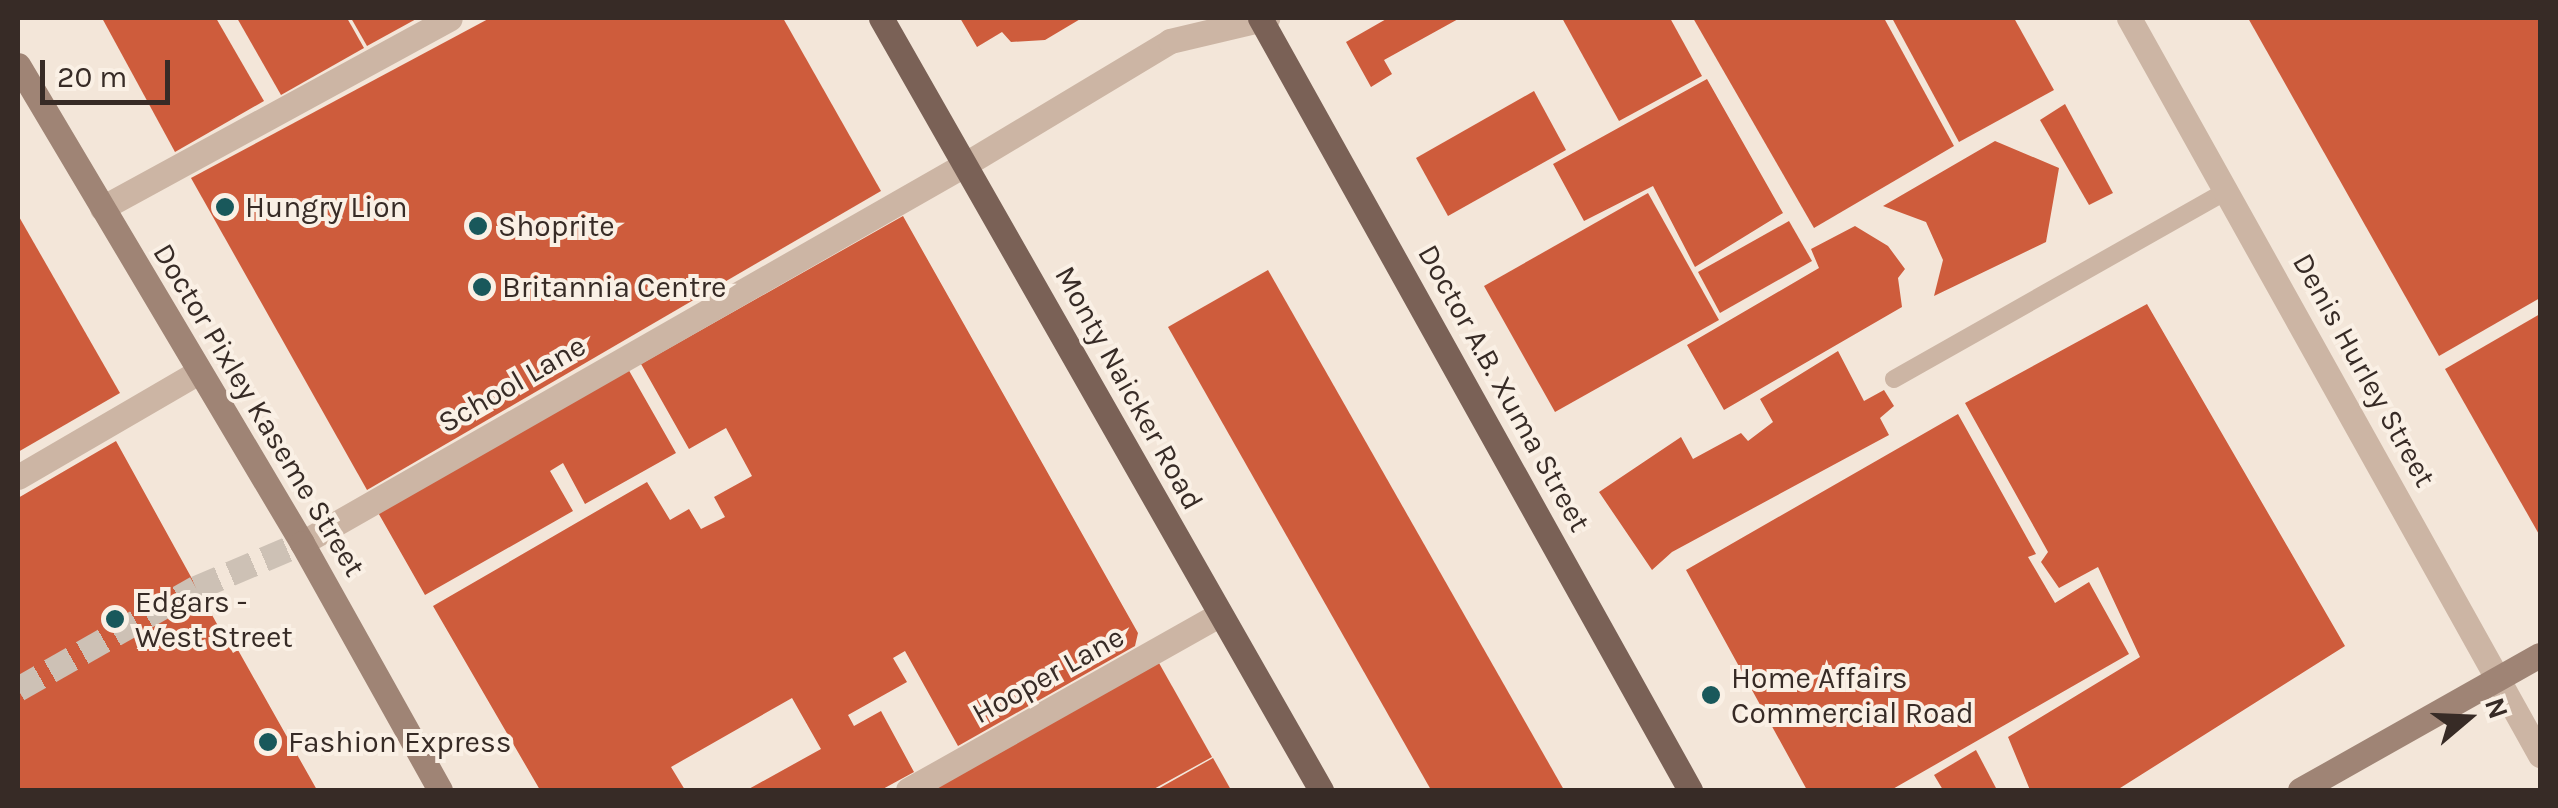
<!DOCTYPE html>
<html>
<head>
<meta charset="utf-8">
<style>
  body { margin:0 }
  #map { position:relative; width:2558px; height:808px; overflow:hidden; background:#f3e6d9; font-family:Karla,sans-serif }
  div>[style] { position:absolute }
  .building>* { inset:0; background:#ce5c3c }
  .pedestrian-tunnel>* { height:25px; margin-top:-12.5px; transform-origin:0; background:repeating-linear-gradient(90deg,#cdc1b5 0 25px,transparent 0 37px) }
  .service>* { height:18px; margin:-9px; padding:0 9px; transform-origin:9px; border-radius:9px; background:#ccb5a4 }
  .pedestrian>* { height:25px; margin:-12.5px; padding:0 12.5px; transform-origin:12.5px; border-radius:12.5px; background:#ccb5a4 }
  .tertiary>* { height:25px; margin:-12.5px; padding:0 12.5px; transform-origin:12.5px; border-radius:12.5px; background:#ccb5a4 }
  .secondary>* { height:25px; margin:-12.5px; padding:0 12.5px; transform-origin:12.5px; border-radius:12.5px; background:#9f8475 }
  .primary>* { height:25px; margin:-12.5px; padding:0 12.5px; transform-origin:12.5px; border-radius:12.5px; background:#7a6156 }
  .dots>* { width:28px; height:28px; translate:-50% -50%; box-sizing:border-box; border:5px solid #faf0e5; border-radius:50% }
  span { translate:-50% -50%; white-space:nowrap; text-align:center; line-height:1.15; -webkit-text-stroke:8px #faf0e5; paint-order:stroke }
  .poi-label { font-size:30px; color:#372b26 }
  .left { translate:0 -50%; text-align:left }
  .street-label { font-size:30px; color:#372b26 }
  .frame { position:absolute; inset:0; border:20px solid #372b26; pointer-events:none }
  .north { position:absolute; left:2418px; top:668px; width:100px; height:100px; -webkit-text-stroke:8px #faf0e5; paint-order:stroke; rotate:71deg; font-size:28px; font-weight:700; line-height:40px; text-align:center; color:#372b26 }
  .north::after { content:''; display:block; margin:auto; width:35px; height:45px; background:#372b26; clip-path:polygon(50% 0,100% 100%,50% 72%,0 100%) }
  .scale { position:absolute; left:40px; top:60px; width:130px; height:45px; box-sizing:border-box; border:5px solid #372b26; border-top:0; padding-left:12px; font-size:30px; line-height:35px; white-space:nowrap; color:#372b26; -webkit-text-stroke:8px #faf0e5; paint-order:stroke }
</style>
</head>
<body>
<div id="map">
  <div class="building">
    <div style="clip-path:polygon(102px 18px,216px 18px,264px 101px,175px 152px)"></div>
    <div style="clip-path:polygon(237px 18px,347px 18px,364px 48px,281px 95px)"></div>
    <div style="clip-path:polygon(351px 18px,418px 18px,367px 46px)"></div>
    <div style="clip-path:polygon(490px 18px,783px 18px,881px 191px,367px 490px,191px 178px)"></div>
    <div style="clip-path:polygon(960px 18px,1082px 18px,1045px 40px,1011px 42px,1002px 32px,977px 47px)"></div>
    <div style="clip-path:polygon(1388px 18px,1460px 18px,1384px 60px,1392px 74px,1371px 87px,1346px 42px)"></div>
    <div style="clip-path:polygon(1562px 18px,1670px 18px,1702px 76px,1619px 121px)"></div>
    <div style="clip-path:polygon(1693px 18px,1884px 18px,1954px 146px,1814px 228px)"></div>
    <div style="clip-path:polygon(1892px 18px,2014px 18px,2054px 90px,1959px 142px)"></div>
    <div style="clip-path:polygon(2248px 18px,2540px 18px,2540px 298px,2439px 356px)"></div>
    <div style="clip-path:polygon(1707px 79px,1783px 213px,1695px 267px,1653px 186px,1584px 221px,1553px 164px)"></div>
    <div style="clip-path:polygon(1534px 91px,1566px 150px,1448px 216px,1416px 158px)"></div>
    <div style="clip-path:polygon(2065px 104px,2113px 193px,2089px 205px,2040px 120px)"></div>
    <div style="clip-path:polygon(1995px 141px,2059px 168px,2046px 242px,1934px 296px,1943px 260px,1926px 222px,1883px 206px)"></div>
    <div style="clip-path:polygon(1648px 193px,1719px 320px,1555px 412px,1484px 286px)"></div>
    <div style="clip-path:polygon(18px 215px,120px 393px,18px 452px)"></div>
    <div style="clip-path:polygon(903px 216px,1138px 633px,1135px 646px,958px 746px,905px 651px,893px 658px,907px 682px,848px 715px,854px 726px,881px 711px,914px 772px,881px 790px,747px 790px,821px 749px,792px 698px,671px 767px,685px 790px,540px 790px,433px 606px,647px 482px,670px 520px,689px 509px,701px 529px,725px 517px,714px 497px,752px 476px,726px 428px,689px 449px,641px 364px)"></div>
    <div style="clip-path:polygon(1789px 221px,1812px 261px,1720px 313px,1698px 272px)"></div>
    <div style="clip-path:polygon(1855px 226px,1888px 246px,1905px 269px,1898px 278px,1902px 307px,1724px 410px,1687px 345px,1819px 268px,1811px 249px)"></div>
    <div style="clip-path:polygon(1268px 270px,1564px 790px,1431px 790px,1168px 327px)"></div>
    <div style="clip-path:polygon(2147px 304px,2345px 646px,2117px 790px,2030px 790px,2008px 737px,2140px 657px,2098px 567px,2059px 588px,2041px 562px,2048px 552px,1965px 403px)"></div>
    <div style="clip-path:polygon(2540px 314px,2540px 536px,2445px 369px)"></div>
    <div style="clip-path:polygon(1838px 351px,1864px 401px,1884px 390px,1894px 406px,1880px 418px,1889px 435px,1672px 552px,1652px 570px,1599px 492px,1681px 437px,1693px 459px,1741px 433px,1748px 441px,1773px 422px,1760px 399px)"></div>
    <div style="clip-path:polygon(627px 367px,676px 453px,585px 504px,563px 463px,550px 471px,573px 511px,425px 595px,376px 509px)"></div>
    <div style="clip-path:polygon(1958px 414px,2036px 554px,2028px 557px,2055px 603px,2089px 582px,2129px 654px,1891px 790px,1807px 790px,1686px 570px)"></div>
    <div style="clip-path:polygon(116px 441px,233px 653px,238px 650px,317px 790px,18px 790px,18px 498px)"></div>
    <div style="clip-path:polygon(1159px 663px,1212px 757px,1152px 790px,931px 790px)"></div>
    <div style="clip-path:polygon(1976px 750px,1997px 790px,1943px 790px,1934px 775px)"></div>
    <div style="clip-path:polygon(1213px 758px,1231px 790px,1156px 790px)"></div>
  </div>
  <div class="pedestrian-tunnel">
    <div style="left:18px;top:689px;width:205px;rotate:-29.6deg"></div>
    <div style="left:196px;top:588px;width:115px;rotate:-23deg"></div>
  </div>
  <div class="service">
    <div style="left:1894px;top:379px;width:382px;rotate:-29.5deg"></div>
  </div>
  <div class="pedestrian">
    <div style="left:102px;top:208px;width:396px;rotate:-28.6deg"></div>
    <div style="left:18px;top:477px;width:207px;rotate:-30.2deg"></div>
    <div style="left:302px;top:543px;width:762px;rotate:-29.73deg"></div>
    <div style="left:908px;top:790px;width:357px;rotate:-29.4deg"></div>
  </div>
  <div class="tertiary">
    <div style="left:2129px;top:18px;width:844px;rotate:60.85deg"></div>
    <div style="left:964px;top:165px;width:240px;rotate:-31deg"></div>
    <div style="left:1170px;top:41px;width:100px;rotate:-13.3deg"></div>
  </div>
  <div class="secondary">
    <div style="left:18px;top:65px;width:556px;rotate:59.28deg"></div>
    <div style="left:302px;top:543px;width:283px;rotate:60.8deg"></div>
    <div style="left:2300px;top:790px;width:275px;rotate:-29.4deg"></div>
  </div>
  <div class="primary">
    <div style="left:881px;top:18px;width:889px;rotate:60.32deg"></div>
    <div style="left:1260px;top:18px;width:884px;rotate:60.88deg"></div>
  </div>
  <div class="dots">
    <div style="left:225px;top:207px;background:#19585b"></div>
    <div style="left:478px;top:226px;background:#19585b"></div>
    <div style="left:482px;top:287px;background:#19585b"></div>
    <div style="left:115px;top:619px;background:#19585b"></div>
    <div style="left:1711px;top:695px;background:#19585b"></div>
    <div style="left:268px;top:742px;background:#19585b"></div>
  </div>
  <div class="poi-label">
    <span class="left" style="left:245px;top:207px">Hungry Lion</span>
    <span class="left" style="left:498px;top:226px">Shoprite</span>
    <span class="left" style="left:502px;top:287px">Britannia Centre</span>
    <span class="left" style="left:135px;top:619px">Edgars -<br>West Street</span>
    <span class="left" style="left:1731px;top:695px">Home Affairs<br>Commercial Road</span>
    <span class="left" style="left:288px;top:742px">Fashion Express</span>
  </div>
  <div class="street-label">
    <span style="left:2364px;top:370px;rotate:61deg">Denis Hurley Street</span>
    <span style="left:512px;top:384px;rotate:-30deg">School Lane</span>
    <span style="left:1129px;top:388px;rotate:61deg">Monty Naicker Road</span>
    <span style="left:1504px;top:388px;rotate:61deg">Doctor A.B. Xuma Street</span>
    <span style="left:259px;top:410px;rotate:59deg">Doctor Pixley Kaseme Street</span>
    <span style="left:1048px;top:675px;rotate:-29deg">Hooper Lane</span>
  </div>
  <div class="frame"></div>
  <div class="north">N</div>
  <div class="scale">20 m</div>
</div>
</body>
</html>
